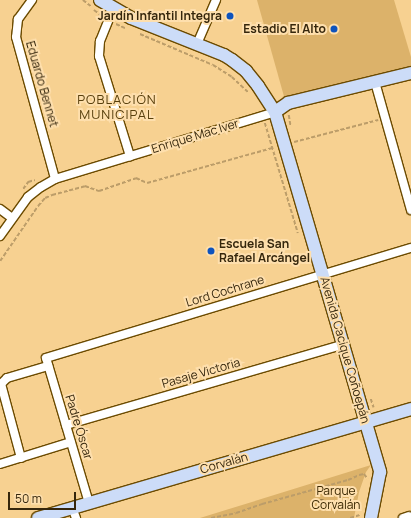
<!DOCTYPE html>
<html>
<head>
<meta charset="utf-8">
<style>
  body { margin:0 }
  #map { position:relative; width:411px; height:518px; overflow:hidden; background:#f7d191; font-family:Manrope,sans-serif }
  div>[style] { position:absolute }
  .green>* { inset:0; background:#dcb26a }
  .path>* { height:1.5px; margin-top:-0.75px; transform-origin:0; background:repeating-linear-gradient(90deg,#bc9d69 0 4px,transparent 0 6px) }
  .roads { filter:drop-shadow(1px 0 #6c4b00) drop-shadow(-1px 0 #6c4b00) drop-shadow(0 1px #6c4b00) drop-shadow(0 -1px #6c4b00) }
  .street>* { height:8px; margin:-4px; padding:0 4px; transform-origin:4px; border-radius:4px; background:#fff }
  .secondary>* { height:12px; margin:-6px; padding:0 6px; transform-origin:6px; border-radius:6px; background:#ccdcf8 }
  .trees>* { width:7px; height:7px; margin:-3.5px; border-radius:50%; background:#907442 }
  .dots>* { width:11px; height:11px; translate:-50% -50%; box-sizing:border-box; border:2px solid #fedfad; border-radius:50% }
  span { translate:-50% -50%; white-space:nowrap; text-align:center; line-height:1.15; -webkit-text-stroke:4px #fedfad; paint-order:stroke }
  .poi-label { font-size:12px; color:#35260c; font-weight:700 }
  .right { translate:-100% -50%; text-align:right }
  .left { translate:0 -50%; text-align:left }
  .street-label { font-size:12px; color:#35260c }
  .park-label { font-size:12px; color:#3b2802 }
  .neighbourhood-label { font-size:13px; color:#59400d; letter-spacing:1px }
  .scale { position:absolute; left:8px; top:492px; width:68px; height:18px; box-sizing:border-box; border:2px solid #35260c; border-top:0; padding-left:5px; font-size:12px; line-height:14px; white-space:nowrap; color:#35260c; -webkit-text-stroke:3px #fedfad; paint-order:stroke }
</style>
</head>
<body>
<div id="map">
  <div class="green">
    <div style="clip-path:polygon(257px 0,394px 0,411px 57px,411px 66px,285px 100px)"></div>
    <div style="clip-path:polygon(371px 465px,366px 472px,359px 492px,354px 518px,200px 518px)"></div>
  </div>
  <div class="path">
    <div style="left:83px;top:0;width:11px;rotate:38deg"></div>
    <div style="left:94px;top:10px;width:9px;rotate:36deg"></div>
    <div style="left:116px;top:24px;width:10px;rotate:24deg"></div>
    <div style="left:140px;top:34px;width:79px;rotate:23deg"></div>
    <div style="left:213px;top:65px;width:22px;rotate:32deg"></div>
    <div style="left:232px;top:77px;width:22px;rotate:43deg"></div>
    <div style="left:289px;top:115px;width:12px;rotate:81deg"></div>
    <div style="left:265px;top:123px;width:115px;rotate:73.3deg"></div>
    <div style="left:294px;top:142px;width:87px;rotate:-14.7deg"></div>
    <div style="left:23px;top:189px;width:9px;rotate:-54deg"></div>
    <div style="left:28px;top:182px;width:7px;rotate:-16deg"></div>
    <div style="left:0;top:261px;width:67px;rotate:-55.4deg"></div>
    <div style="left:38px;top:206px;width:11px;rotate:-49deg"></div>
    <div style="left:45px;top:198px;width:8px;rotate:-23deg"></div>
    <div style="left:52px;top:195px;width:34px;rotate:-15deg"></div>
    <div style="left:85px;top:186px;width:15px;rotate:20deg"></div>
    <div style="left:99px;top:191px;width:39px;rotate:-19deg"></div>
    <div style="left:136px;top:178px;width:12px;rotate:24deg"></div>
    <div style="left:147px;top:183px;width:130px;rotate:-15.6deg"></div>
    <div style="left:371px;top:399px;width:9px;rotate:72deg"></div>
    <div style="left:211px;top:518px;width:25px;rotate:-11deg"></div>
    <div style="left:236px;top:513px;width:28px;rotate:-19deg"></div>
    <div style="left:262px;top:504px;width:89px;rotate:-15.6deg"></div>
    <div style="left:348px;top:480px;width:12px;rotate:-24deg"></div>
    <div style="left:359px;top:475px;width:5px;rotate:-11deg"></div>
    <div style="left:364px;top:474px;width:6px;rotate:51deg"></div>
    <div style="left:350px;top:518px;width:10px;rotate:-17deg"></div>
  </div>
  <div class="roads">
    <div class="street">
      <div style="left:32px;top:0;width:24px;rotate:126deg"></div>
      <div style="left:18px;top:19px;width:18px;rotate:96deg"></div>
      <div style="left:16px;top:37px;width:147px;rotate:74.6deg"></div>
      <div style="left:113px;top:9px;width:35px;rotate:112deg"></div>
      <div style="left:100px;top:41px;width:15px;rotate:94deg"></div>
      <div style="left:99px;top:56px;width:105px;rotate:72.8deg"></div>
      <div style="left:197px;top:44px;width:48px;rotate:-66.6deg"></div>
      <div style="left:375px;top:82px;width:133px;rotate:74.3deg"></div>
      <div style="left:0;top:209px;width:15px;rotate:37deg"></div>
      <div style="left:0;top:236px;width:48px;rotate:-54.3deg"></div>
      <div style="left:28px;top:197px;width:16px;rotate:-38deg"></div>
      <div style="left:41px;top:187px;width:16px;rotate:-30deg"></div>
      <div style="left:55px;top:179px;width:230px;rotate:-16.9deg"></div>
      <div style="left:66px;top:425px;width:287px;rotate:-16.2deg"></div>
      <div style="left:21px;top:458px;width:77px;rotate:-105.1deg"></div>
      <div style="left:1px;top:384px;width:8px;rotate:-45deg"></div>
      <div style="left:7px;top:378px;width:43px;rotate:-16.3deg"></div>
      <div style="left:0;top:464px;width:74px;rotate:-17.2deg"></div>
      <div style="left:89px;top:503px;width:151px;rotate:-106.5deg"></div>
      <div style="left:46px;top:358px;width:381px;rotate:-16.8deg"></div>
      <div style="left:72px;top:507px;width:12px;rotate:70deg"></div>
      <div style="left:403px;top:518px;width:6px;rotate:-18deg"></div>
    </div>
    <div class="secondary">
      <div style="left:100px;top:0;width:36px;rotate:30deg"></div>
      <div style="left:131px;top:18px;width:100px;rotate:21.7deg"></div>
      <div style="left:224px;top:55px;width:9px;rotate:32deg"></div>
      <div style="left:232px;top:60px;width:18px;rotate:38deg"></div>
      <div style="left:246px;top:71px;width:19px;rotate:51deg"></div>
      <div style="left:258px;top:86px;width:31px;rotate:57deg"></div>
      <div style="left:275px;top:112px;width:375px;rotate:73.7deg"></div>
      <div style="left:380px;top:472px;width:47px;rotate:101.1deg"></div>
      <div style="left:275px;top:112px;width:16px;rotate:-35deg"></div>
      <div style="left:288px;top:103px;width:127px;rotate:-13.7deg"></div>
      <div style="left:38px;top:518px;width:389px;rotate:-16.3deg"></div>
    </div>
  </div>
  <div class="trees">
    <div style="left:321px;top:502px"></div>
  </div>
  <div class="dots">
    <div style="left:230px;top:16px;background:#0e53bd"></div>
    <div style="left:334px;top:29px;background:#0e53bd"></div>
    <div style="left:211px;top:251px;background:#0e53bd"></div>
  </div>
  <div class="poi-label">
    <span class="right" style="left:222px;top:16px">Jardín Infantil Integra</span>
    <span class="right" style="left:326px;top:29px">Estadio El Alto</span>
    <span class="left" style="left:219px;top:251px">Escuela San<br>Rafael Arcángel</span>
  </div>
  <div class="street-label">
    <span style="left:42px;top:84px;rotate:74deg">Eduardo Bennet</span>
    <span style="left:195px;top:136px;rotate:-17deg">Enrique Mac Iver</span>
    <span style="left:225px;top:291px;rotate:-17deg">Lord Cochrane</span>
    <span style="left:345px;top:350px;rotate:74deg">Avenida Cacique Coñoepán</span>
    <span style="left:201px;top:373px;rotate:-16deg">Pasaje Victoria</span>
    <span style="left:79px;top:427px;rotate:73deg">Padre Óscar</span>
    <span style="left:224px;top:463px;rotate:-16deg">Corvalán</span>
  </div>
  <div class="park-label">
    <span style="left:336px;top:498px">Parque<br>Corvalán</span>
  </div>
  <div class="neighbourhood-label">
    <span style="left:117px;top:107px">POBLACIÓN<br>MUNICIPAL</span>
  </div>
  <div class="scale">50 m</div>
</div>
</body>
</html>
